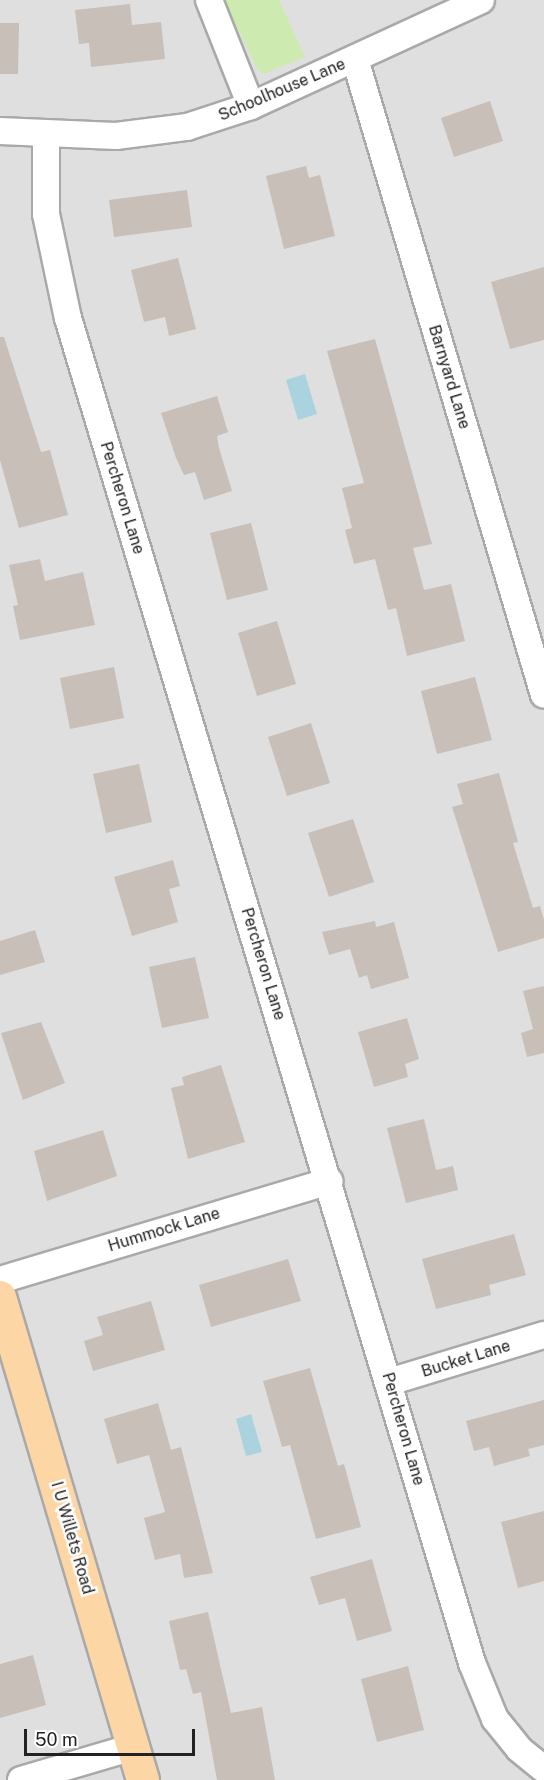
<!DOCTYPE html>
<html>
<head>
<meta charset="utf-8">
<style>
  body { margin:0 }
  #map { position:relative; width:544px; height:1780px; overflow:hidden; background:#f2efe9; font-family:"Public Sans",sans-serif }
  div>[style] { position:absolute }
  .residential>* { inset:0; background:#e0dfdf }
  .grass>* { inset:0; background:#cdebb0 }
  .water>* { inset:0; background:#aad3df }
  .building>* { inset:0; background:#c7bfb8 }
  .roads { filter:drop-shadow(2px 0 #a9a9a9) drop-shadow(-2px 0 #a9a9a9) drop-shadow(0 2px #a9a9a9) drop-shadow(0 -2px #a9a9a9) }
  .minor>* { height:26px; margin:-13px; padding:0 13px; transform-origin:13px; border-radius:13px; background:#fff }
  .major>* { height:32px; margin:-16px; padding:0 16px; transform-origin:16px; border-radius:16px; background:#fcd6a4 }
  span { translate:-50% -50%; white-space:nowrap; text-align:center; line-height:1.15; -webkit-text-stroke:5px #fff; paint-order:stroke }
  .street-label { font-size:16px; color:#222 }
  .scale { position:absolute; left:24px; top:1729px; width:171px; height:27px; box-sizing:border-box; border:3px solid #222; border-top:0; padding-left:8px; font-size:18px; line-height:21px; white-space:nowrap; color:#222; -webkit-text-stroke:4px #fff; paint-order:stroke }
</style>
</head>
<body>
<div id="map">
  <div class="residential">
    <div style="clip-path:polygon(0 0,544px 0,544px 1780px,0 1780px)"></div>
  </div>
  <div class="grass">
    <div style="clip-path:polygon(224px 0,279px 0,305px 57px,263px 74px,256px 67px)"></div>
  </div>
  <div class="water">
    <div style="clip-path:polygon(305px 374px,317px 414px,298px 420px,286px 380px)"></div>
    <div style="clip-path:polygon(251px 1414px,262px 1452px,246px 1456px,236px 1419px)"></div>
  </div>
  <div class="building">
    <div style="clip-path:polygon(130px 4px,132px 25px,161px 22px,165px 59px,91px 67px,89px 43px,79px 44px,75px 10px)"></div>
    <div style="clip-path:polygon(0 23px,19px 23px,18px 74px,0 74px)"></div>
    <div style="clip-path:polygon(490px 101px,503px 141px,454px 157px,441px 118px)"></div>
    <div style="clip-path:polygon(306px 166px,309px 178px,320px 175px,335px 236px,284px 249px,266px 176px)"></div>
    <div style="clip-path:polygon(187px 190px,192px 227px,114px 237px,109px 200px)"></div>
    <div style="clip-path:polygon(178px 258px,196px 329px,169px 336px,165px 317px,144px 322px,131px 270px)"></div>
    <div style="clip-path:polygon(544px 267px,544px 340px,510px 349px,491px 282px)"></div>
    <div style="clip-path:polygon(0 337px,4px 337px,41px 452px,50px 450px,68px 515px,19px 528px,0 460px)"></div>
    <div style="clip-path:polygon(375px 339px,432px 544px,413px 548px,424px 590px,451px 584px,465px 641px,407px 656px,396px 608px,388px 610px,375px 559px,354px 564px,345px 530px,352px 528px,342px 488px,364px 483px,327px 351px)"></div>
    <div style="clip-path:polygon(217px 396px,228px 432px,217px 436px,219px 448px,232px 491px,204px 500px,195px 472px,184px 475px,176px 458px,161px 413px)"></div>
    <div style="clip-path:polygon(251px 523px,268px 590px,227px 600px,210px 533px)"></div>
    <div style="clip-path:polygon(40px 559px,45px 581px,83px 572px,95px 625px,20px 640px,13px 606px,18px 605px,9px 565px)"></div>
    <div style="clip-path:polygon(277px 621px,296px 684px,257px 696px,238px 633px)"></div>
    <div style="clip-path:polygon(114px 667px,124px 718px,70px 729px,60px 678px)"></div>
    <div style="clip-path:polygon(475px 677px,492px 740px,437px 754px,421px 691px)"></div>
    <div style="clip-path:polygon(311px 723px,330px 783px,287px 796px,268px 737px)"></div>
    <div style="clip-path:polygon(139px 764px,152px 822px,106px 833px,93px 774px)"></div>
    <div style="clip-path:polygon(499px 773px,518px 842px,513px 843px,533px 908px,540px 906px,544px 920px,544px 938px,498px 952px,452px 807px,463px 804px,457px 784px)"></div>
    <div style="clip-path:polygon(353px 819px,374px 882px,329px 897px,308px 833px)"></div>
    <div style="clip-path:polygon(173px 860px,180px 886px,169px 889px,178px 922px,132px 936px,114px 877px)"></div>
    <div style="clip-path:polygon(375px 921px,376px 927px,394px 922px,409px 978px,371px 989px,367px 975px,359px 978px,350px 949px,329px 955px,322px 932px)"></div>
    <div style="clip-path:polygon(35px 930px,45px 962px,0 975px,0 941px)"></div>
    <div style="clip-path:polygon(195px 957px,209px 1018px,162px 1028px,149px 967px)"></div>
    <div style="clip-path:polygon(544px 986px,544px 1053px,527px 1057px,521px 1033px,533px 1029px,523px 991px)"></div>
    <div style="clip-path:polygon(407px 1018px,419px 1059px,405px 1064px,408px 1077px,374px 1087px,358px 1032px)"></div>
    <div style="clip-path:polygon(41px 1022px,65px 1083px,23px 1100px,1px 1033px)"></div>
    <div style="clip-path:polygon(221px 1065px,245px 1142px,188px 1159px,171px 1088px,184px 1085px,182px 1077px)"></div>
    <div style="clip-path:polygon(424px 1119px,436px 1170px,453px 1166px,458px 1190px,406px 1203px,387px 1128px)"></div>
    <div style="clip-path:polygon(103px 1130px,117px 1176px,47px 1201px,34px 1151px)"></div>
    <div style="clip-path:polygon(514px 1234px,526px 1275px,489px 1285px,491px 1295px,436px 1309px,422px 1259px)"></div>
    <div style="clip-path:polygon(288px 1259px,301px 1301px,211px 1327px,199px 1285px)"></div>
    <div style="clip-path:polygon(151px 1301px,165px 1350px,93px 1371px,84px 1341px,103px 1335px,97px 1317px)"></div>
    <div style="clip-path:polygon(310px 1368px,338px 1466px,344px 1464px,361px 1527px,316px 1539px,290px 1445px,282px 1447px,263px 1381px)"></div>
    <div style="clip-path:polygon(544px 1400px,544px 1445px,528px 1449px,530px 1456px,494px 1466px,489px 1447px,474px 1451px,466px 1421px)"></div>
    <div style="clip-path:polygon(158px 1403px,171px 1450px,181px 1447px,213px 1573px,184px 1578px,180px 1554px,155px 1560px,144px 1518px,165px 1512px,149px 1455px,117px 1464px,104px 1419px)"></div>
    <div style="clip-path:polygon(544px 1511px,544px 1581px,518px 1588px,501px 1522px)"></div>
    <div style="clip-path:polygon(372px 1559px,392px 1631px,357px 1641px,345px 1598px,319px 1605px,310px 1577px)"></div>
    <div style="clip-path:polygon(208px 1612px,231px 1713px,262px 1707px,275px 1780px,217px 1780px,201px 1692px,193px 1694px,186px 1669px,180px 1670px,169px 1621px)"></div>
    <div style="clip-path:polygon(33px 1655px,46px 1705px,0 1718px,0 1664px)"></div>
    <div style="clip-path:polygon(408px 1666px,424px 1730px,377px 1742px,361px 1679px)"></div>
  </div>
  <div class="roads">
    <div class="minor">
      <div style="left:209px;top:0;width:114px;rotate:68.4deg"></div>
      <div style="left:355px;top:59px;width:663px;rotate:73.45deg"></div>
      <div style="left:0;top:131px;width:116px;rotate:2.5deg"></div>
      <div style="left:116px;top:136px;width:72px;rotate:-7.2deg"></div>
      <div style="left:187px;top:127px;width:67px;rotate:-18.2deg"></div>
      <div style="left:251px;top:106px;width:253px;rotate:-24.7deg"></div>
      <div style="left:46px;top:134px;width:80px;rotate:90deg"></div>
      <div style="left:46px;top:214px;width:106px;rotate:78.1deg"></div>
      <div style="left:68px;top:318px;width:1404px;rotate:73.28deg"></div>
      <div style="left:472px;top:1663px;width:61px;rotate:67.7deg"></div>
      <div style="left:495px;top:1719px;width:38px;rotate:51deg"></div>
      <div style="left:519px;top:1749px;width:32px;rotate:39deg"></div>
      <div style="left:0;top:1280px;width:344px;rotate:-16.7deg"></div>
      <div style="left:389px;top:1382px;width:162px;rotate:-16.9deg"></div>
      <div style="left:21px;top:1780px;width:117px;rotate:-16.4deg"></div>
    </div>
    <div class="major">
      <div style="left:0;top:1297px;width:504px;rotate:73.51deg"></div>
    </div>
  </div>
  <div class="street-label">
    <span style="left:282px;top:90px;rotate:-23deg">Schoolhouse Lane</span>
    <span style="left:449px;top:377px;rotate:73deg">Barnyard Lane</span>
    <span style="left:122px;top:498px;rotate:73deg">Percheron Lane</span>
    <span style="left:263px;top:964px;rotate:73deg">Percheron Lane</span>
    <span style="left:164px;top:1230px;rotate:-17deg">Hummock Lane</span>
    <span style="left:466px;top:1359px;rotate:-17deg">Bucket Lane</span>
    <span style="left:403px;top:1429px;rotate:74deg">Percheron Lane</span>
    <span style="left:72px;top:1538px;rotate:74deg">I U Willets Road</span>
  </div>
  <div class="scale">50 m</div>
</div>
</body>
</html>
